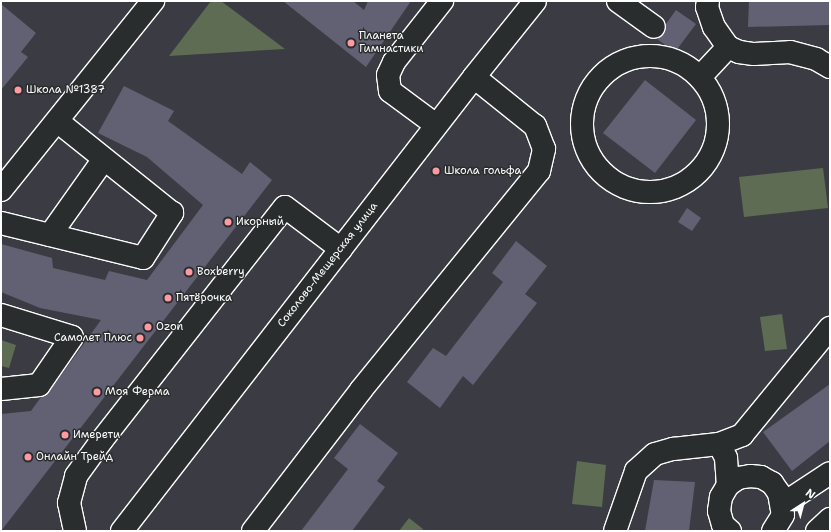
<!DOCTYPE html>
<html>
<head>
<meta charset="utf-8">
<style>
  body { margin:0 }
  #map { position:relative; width:831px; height:532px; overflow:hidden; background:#3b3c43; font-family:"Shantell Sans",sans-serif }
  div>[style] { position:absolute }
  .green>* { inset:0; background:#5e6c53 }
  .building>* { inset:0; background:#626073 }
  .roads { filter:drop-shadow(1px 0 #fff) drop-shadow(-1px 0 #fff) drop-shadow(0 1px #fff) drop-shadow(0 -1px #fff) }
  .minor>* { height:22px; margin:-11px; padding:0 11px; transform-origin:11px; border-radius:11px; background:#2a2d2e }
  .minor>.ring { margin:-11px; padding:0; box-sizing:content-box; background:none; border:22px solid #2a2d2e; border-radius:50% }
  .dots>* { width:11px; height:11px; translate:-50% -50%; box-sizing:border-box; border:2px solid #2a2d2e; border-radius:50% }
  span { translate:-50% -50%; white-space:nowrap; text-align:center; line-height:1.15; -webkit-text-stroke:3px #2a2d2e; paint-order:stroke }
  .poi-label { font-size:11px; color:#fff }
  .left { translate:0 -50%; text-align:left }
  .right { translate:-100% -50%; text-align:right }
  .street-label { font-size:11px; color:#fff }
  .frame { position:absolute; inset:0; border:2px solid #fff; pointer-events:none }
  .north { position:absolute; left:783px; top:484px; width:40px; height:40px; -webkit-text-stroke:3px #2a2d2e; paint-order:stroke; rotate:36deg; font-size:11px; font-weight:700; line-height:16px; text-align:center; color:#fff }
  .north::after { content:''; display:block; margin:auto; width:14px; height:18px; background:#fff; clip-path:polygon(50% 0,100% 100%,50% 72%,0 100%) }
</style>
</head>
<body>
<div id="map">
  <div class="green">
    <div style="clip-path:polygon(211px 1px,221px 1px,285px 49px,169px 56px)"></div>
    <div style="clip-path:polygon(823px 168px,828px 208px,744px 217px,739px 177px)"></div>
    <div style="clip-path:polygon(782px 314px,787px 349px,765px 351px,760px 317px)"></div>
    <div style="clip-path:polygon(1px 340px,16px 345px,9px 368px,1px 366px)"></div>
    <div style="clip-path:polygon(577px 461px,606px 465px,602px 507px,572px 504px)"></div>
    <div style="clip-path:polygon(409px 518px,423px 529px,422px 531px,399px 531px)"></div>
  </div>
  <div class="building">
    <div style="clip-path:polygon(283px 1px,353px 1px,364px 10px,368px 1px,411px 1px,366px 67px)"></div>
    <div style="clip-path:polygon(749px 1px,830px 1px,830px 25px,748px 27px)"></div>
    <div style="clip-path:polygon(1px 4px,36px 33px,21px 52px,28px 57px,1px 90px)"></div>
    <div style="clip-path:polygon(676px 10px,696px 24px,675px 52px,657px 39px,664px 34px,666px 24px)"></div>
    <div style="clip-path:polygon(645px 80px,696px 120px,655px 173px,603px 133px)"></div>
    <div style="clip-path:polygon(124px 86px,174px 111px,168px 121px,242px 174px,250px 162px,272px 180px,1px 531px,1px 414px,31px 411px,41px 397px,49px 392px,101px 320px,40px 308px,1px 292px,1px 244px,52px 258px,53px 268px,105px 280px,109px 271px,147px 280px,203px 205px,147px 157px,98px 133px)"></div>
    <div style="clip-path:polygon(687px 208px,701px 218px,692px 231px,678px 222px)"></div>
    <div style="clip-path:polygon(516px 241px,547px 266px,525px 294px,537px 303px,473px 385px,463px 376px,440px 408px,407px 382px,433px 348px,446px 356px,503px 282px,492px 273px)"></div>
    <div style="clip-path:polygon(830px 384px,830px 441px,792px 471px,763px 432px)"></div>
    <div style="clip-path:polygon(360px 424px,398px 453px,377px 481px,385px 487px,352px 531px,301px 531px,348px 469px,334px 458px)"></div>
    <div style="clip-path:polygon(654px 480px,695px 482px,689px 531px,645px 531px)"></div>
  </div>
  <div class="roads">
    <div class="minor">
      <div style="left:618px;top:1px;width:44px;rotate:35.8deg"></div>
      <div style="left:708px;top:1px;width:6px;rotate:99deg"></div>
      <div style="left:707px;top:7px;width:21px;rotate:71deg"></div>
      <div style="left:714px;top:27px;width:24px;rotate:55deg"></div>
      <div style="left:728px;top:47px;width:12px;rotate:24deg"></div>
      <div style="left:739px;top:52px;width:15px;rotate:8deg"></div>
      <div style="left:754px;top:54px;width:36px;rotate:-3deg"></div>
      <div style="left:790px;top:52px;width:27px;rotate:15deg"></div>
      <div style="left:816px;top:59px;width:16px;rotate:30deg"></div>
      <div class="ring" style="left:582px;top:56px;width:114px;height:114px"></div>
      <div style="left:701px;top:76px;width:40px;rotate:-47deg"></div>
      <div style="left:436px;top:125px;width:57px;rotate:-143.5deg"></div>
      <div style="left:390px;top:91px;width:16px;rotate:-97deg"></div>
      <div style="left:388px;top:75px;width:14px;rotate:-65deg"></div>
      <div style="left:394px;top:62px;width:78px;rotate:-51.8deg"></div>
      <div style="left:1px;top:190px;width:243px;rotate:-51.2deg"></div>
      <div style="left:1px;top:223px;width:146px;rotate:13.8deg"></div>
      <div style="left:143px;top:258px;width:54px;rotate:-57.2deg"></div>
      <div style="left:172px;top:213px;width:147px;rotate:-141.3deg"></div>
      <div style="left:50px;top:235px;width:93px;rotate:-54.6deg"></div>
      <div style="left:1px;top:315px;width:74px;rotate:17.2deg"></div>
      <div style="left:72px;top:337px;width:58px;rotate:124.5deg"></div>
      <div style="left:39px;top:385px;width:38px;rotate:174deg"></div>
      <div style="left:719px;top:444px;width:16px;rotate:63deg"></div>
      <div style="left:726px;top:458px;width:27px;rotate:86deg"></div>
      <div style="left:783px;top:504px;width:56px;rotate:-33.4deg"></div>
      <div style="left:75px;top:531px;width:29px;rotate:-102deg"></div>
      <div style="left:69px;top:503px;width:28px;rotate:-75deg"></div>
      <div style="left:76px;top:476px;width:44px;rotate:-54.2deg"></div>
      <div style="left:102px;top:440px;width:296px;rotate:-51.9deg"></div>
      <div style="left:285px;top:207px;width:70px;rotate:36.9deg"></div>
      <div style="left:122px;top:531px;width:574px;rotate:-52.21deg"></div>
      <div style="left:474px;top:77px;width:97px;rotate:-51.2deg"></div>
      <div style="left:253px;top:531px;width:178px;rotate:-52.5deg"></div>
      <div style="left:361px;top:390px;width:282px;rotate:-50.9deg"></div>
      <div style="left:539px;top:171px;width:23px;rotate:-77deg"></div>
      <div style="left:544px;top:149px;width:25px;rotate:-111deg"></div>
      <div style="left:535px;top:126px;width:78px;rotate:-141.2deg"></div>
      <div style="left:615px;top:531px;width:64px;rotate:-70.7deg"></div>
      <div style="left:636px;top:471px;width:25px;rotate:-42deg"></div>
      <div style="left:655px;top:454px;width:19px;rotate:-16deg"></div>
      <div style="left:673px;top:449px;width:46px;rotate:-6.2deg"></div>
      <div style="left:719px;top:444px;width:25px;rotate:-21deg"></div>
      <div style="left:742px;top:435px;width:139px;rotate:-50.6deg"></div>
      <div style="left:730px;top:531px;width:9px;rotate:-139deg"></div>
      <div style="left:723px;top:525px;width:15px;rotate:-106deg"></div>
      <div style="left:719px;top:511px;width:14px;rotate:-82deg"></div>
      <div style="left:721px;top:497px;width:14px;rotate:-60deg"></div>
      <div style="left:728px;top:485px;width:12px;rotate:-35deg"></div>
      <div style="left:738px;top:478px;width:12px;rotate:-9deg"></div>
      <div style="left:750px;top:476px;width:11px;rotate:5deg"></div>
      <div style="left:761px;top:477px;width:13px;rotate:29deg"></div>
      <div style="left:772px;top:483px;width:12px;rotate:55deg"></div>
      <div style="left:779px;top:493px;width:22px;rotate:80deg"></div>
      <div style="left:783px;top:515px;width:19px;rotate:122deg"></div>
      <div style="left:817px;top:531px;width:18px;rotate:-43deg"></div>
    </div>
  </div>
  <div class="dots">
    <div style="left:351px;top:43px;background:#ff9aa2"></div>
    <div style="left:18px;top:90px;background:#ff9aa2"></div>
    <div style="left:436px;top:171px;background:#ff9aa2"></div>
    <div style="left:228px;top:222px;background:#ff9aa2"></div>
    <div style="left:189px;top:272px;background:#ff9aa2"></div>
    <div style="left:168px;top:298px;background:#ff9aa2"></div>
    <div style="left:148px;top:327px;background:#ff9aa2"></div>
    <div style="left:140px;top:338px;background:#ff9aa2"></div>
    <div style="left:97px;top:392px;background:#ff9aa2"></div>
    <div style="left:65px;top:435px;background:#ff9aa2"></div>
    <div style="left:28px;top:457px;background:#ff9aa2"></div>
  </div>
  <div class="poi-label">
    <span class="left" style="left:359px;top:43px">Планета<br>Гимнастики</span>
    <span class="left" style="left:26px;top:90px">Школа №1387</span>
    <span class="left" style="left:444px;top:171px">Школа гольфа</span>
    <span class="left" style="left:236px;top:222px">Икорный</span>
    <span class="left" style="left:197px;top:272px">Boxberry</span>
    <span class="left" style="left:176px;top:298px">Пятёрочка</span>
    <span class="left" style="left:156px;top:327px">Ozon</span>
    <span class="right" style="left:132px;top:338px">Самолет Плюс</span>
    <span class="left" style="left:105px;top:392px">Моя Ферма</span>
    <span class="left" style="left:73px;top:435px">Имерети</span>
    <span class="left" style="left:36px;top:457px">Онлайн Трейд</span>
  </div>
  <div class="street-label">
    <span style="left:328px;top:265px;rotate:-52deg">Соколово-Мещерская улица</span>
  </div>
  <div class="frame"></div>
  <div class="north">N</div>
</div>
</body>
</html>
